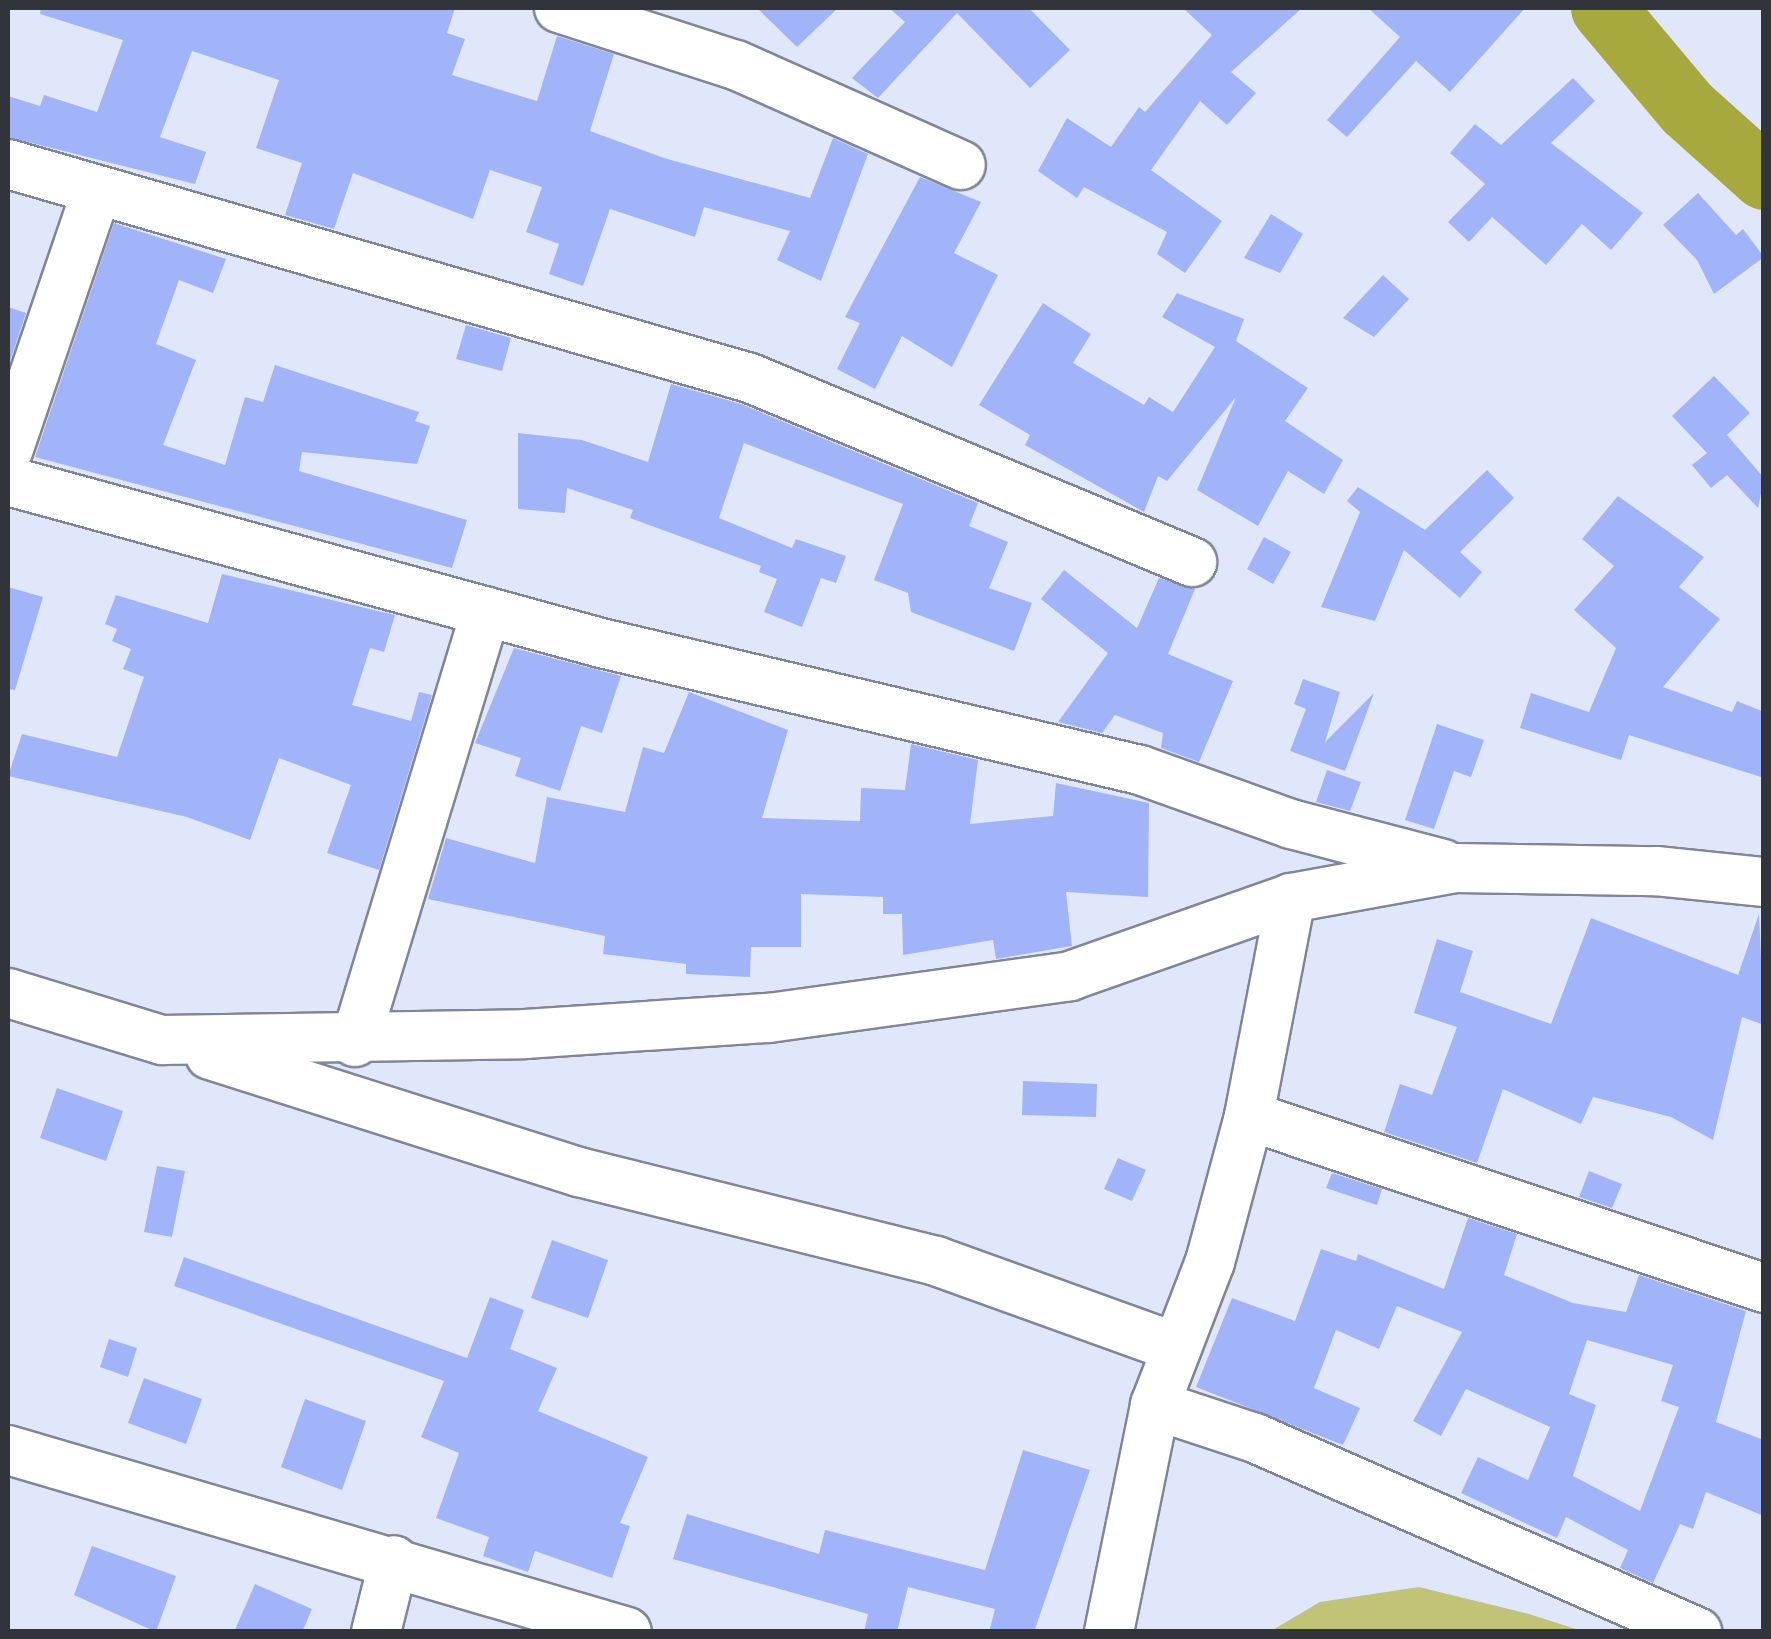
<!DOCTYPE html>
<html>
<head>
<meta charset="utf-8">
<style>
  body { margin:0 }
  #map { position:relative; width:1771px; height:1639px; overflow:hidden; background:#e1e7fa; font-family:Arial,sans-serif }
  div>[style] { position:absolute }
  .green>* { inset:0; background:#c1c377 }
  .river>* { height:65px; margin:-32.5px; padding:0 32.5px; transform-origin:32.5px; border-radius:32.5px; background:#a7a93f }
  .building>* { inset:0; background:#a1b4fa }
  .roads { filter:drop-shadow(2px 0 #808697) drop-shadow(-2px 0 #808697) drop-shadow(0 2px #808697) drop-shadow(0 -2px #808697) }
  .minor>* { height:48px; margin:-24px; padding:0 24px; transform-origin:24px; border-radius:24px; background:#fff }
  span { translate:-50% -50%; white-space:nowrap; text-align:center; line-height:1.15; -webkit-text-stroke:8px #e1e7fa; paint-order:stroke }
  .frame { position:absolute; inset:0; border:10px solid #31343b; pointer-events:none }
</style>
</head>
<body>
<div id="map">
  <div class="green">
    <div style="clip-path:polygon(1419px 1587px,1529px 1614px,1582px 1631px,1271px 1631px,1320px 1602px)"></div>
  </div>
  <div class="river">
    <div style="left:1603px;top:8px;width:131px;rotate:50deg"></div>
    <div style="left:1687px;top:108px;width:103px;rotate:41.9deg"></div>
  </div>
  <div class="building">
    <div style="clip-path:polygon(41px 8px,455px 8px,447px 33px,465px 39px,452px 75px,537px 101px,557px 36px,614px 54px,590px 131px,664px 158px,810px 198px,833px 138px,868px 154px,821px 281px,777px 260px,790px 231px,704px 207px,695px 237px,610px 209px,583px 286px,549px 274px,559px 244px,526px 232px,542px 187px,490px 170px,473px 219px,353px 173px,334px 229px,285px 215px,302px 163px,256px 148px,279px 80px,192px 51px,160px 137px,206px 152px,195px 184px,8px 137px,8px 96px,40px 106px,44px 95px,97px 112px,123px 40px,40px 14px)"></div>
    <div style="clip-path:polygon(757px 8px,838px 8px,797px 47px)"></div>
    <div style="clip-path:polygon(889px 8px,1029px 8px,1070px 50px,1030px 88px,957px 13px,878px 98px,852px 78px,905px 22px)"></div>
    <div style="clip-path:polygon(1183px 8px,1302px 8px,1231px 72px,1256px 93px,1227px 125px,1200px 101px,1151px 170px,1222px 221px,1185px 273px,1157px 254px,1167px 232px,1084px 187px,1077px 198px,1038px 171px,1067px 118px,1111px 147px,1139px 107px,1145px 112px,1212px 35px)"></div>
    <div style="clip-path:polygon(1368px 8px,1525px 8px,1450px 92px,1416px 61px,1347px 137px,1327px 120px,1400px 37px)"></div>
    <div style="clip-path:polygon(1573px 78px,1595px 101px,1551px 143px,1643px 213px,1611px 250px,1582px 224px,1546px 265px,1492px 217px,1469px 242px,1448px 222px,1485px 184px,1450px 153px,1475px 124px,1501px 145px)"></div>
    <div style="clip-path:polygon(920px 177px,981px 202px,954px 253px,998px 275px,952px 367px,902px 336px,875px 389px,837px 369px,860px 323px,845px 317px)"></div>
    <div style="clip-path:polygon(1698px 193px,1736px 235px,1743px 229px,1764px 257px,1714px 294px,1697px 260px,1663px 225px)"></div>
    <div style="clip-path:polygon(1271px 214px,1303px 234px,1280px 273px,1244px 258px)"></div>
    <div style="clip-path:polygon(114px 223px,226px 259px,213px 293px,179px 280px,156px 344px,196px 360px,163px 445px,225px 465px,245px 397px,263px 402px,275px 365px,419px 412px,415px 421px,430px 426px,417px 464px,302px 452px,299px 471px,467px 520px,452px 568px,35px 457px)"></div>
    <div style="clip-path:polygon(1383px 275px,1409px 299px,1374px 337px,1343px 318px)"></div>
    <div style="clip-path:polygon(1177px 293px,1244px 319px,1236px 341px,1308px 388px,1285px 421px,1343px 460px,1324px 494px,1288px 471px,1258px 526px,1197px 490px,1236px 397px,1167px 481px,1158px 476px,1144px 512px,1025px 445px,1030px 435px,979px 405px,1043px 303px,1091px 334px,1073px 363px,1144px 405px,1149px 397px,1173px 412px,1215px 347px,1162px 317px)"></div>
    <div style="clip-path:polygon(8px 307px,26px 313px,8px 367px)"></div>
    <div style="clip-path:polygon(466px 325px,511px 338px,502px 371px,456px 359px)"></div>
    <div style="clip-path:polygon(1714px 376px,1750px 413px,1727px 435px,1764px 478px,1758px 508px,1727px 475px,1711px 488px,1692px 465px,1707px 453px,1672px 416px)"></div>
    <div style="clip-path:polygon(671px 384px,741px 404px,978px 503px,969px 526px,1008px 542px,989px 588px,1032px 603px,1014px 651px,911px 612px,908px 593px,874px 580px,903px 504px,744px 443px,719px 518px,792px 548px,796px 539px,846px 556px,836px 583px,821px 578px,802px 627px,764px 612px,777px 579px,759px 572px,761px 566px,630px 518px,633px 510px,567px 488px,565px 513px,518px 509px,518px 433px,582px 440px,648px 462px)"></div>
    <div style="clip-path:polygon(1487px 470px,1514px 498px,1460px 552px,1482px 572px,1460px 598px,1404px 550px,1375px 621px,1321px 607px,1360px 512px,1347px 501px,1358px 487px,1425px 530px)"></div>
    <div style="clip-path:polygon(1618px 496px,1704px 557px,1679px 587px,1720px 619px,1663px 687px,1732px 712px,1737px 701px,1764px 712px,1764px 778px,1629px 735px,1621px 760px,1520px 728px,1531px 693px,1589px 712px,1616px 648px,1574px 610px,1614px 566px,1582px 539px)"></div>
    <div style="clip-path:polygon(1264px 537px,1291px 552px,1273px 584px,1247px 569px)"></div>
    <div style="clip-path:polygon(1064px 570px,1137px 628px,1159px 578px,1195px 589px,1168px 654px,1233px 681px,1199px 762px,1161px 748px,1163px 733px,1115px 715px,1102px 733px,1058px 722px,1108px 653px,1041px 599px)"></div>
    <div style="clip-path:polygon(222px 574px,395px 615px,384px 652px,370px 648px,352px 705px,411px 721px,419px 692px,432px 695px,379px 870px,327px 853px,351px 785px,279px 758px,250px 840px,187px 817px,8px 776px,22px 734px,117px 757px,144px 677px,123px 669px,131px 649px,112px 641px,117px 629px,105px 624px,116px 595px,208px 623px)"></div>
    <div style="clip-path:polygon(8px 587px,43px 597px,15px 690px,8px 689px)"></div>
    <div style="clip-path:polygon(514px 648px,621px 676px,602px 733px,581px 726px,560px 791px,515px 776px,521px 758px,475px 743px)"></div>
    <div style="clip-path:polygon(1303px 679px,1340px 692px,1325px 742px,1374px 693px,1345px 771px,1290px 751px,1306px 709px,1294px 704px)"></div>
    <div style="clip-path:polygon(689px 692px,788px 730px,762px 818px,860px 821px,861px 788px,905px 790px,911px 744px,978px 760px,970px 824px,1053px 816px,1056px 783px,1149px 803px,1148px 897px,1066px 892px,1072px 946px,996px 959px,993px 940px,903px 955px,902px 914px,883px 914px,883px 897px,801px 894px,801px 947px,751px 947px,750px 977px,686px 974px,686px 964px,603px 954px,605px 936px,428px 899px,446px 838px,535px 863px,547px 797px,625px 812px,643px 747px,664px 753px)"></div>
    <div style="clip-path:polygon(1437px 724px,1484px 740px,1471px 777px,1454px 771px,1434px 829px,1405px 820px)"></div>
    <div style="clip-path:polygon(1327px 770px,1361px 782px,1350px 811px,1316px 802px)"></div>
    <div style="clip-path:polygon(1759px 914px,1764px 1025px,1742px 1017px,1713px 1140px,1671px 1117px,1593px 1097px,1581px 1124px,1503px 1089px,1477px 1163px,1384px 1132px,1400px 1084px,1432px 1095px,1457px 1027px,1414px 1013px,1437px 939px,1473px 951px,1460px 992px,1551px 1024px,1591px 918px,1738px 975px)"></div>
    <div style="clip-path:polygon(1023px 1081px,1097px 1084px,1096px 1117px,1022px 1115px)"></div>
    <div style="clip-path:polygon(57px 1088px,123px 1111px,106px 1161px,40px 1138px)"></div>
    <div style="clip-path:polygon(1118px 1158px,1146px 1170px,1132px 1201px,1104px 1189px)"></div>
    <div style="clip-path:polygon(157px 1166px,185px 1171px,172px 1237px,144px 1232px)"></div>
    <div style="clip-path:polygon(1589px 1171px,1622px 1184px,1612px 1208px,1579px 1197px)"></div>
    <div style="clip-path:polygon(1332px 1173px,1382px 1189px,1377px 1205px,1326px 1188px)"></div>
    <div style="clip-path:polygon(evenodd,1468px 1218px,1517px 1234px,1504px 1275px,1573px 1303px,1626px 1312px,1639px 1275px,1746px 1311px,1716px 1422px,1764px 1440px,1764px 1516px,1706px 1492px,1693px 1529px,1680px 1524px,1653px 1583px,1620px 1568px,1628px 1550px,1566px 1517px,1557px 1538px,1461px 1493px,1478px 1457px,1528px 1480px,1550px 1427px,1466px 1389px,1441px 1436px,1413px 1421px,1462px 1332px,1397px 1306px,1379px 1349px,1336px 1330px,1314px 1388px,1360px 1408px,1343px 1445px,1196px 1387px,1232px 1298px,1295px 1321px,1321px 1249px,1356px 1261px,1358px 1254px,1444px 1289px,1468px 1218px,1587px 1340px,1673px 1365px,1661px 1401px,1679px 1407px,1640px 1511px,1573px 1476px,1596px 1405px,1569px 1394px,1587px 1340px)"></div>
    <div style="clip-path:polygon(552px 1240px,608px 1260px,588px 1318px,531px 1298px)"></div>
    <div style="clip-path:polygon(184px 1257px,467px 1358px,490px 1297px,524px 1310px,510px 1349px,557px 1368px,538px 1411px,648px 1457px,620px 1523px,630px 1526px,612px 1578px,535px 1551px,528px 1572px,483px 1556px,489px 1537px,436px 1518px,459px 1453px,421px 1437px,444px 1381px,174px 1286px)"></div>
    <div style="clip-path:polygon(109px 1339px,137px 1348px,128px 1377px,100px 1367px)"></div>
    <div style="clip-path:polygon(144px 1378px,202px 1399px,186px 1444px,128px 1423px)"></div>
    <div style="clip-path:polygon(305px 1399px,366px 1421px,342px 1490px,281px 1467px)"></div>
    <div style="clip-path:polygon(1023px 1450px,1090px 1470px,1034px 1632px,989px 1632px,995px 1609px,908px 1587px,897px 1632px,864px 1632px,868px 1614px,673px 1559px,687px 1514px,819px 1554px,825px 1530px,985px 1570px)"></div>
    <div style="clip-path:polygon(92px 1546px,176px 1576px,156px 1632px,74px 1595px)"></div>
    <div style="clip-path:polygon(255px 1584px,312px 1609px,302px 1632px,234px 1632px)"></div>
  </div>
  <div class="roads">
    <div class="minor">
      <div style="left:559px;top:8px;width:186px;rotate:17.9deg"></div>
      <div style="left:736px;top:65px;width:246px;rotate:24deg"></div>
      <div style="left:8px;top:164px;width:772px;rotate:16.09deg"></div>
      <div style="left:750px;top:378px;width:479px;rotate:22.6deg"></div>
      <div style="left:8px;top:451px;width:274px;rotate:-71.2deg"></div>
      <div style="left:8px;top:481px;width:615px;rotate:15.28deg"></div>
      <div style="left:601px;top:643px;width:554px;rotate:13.26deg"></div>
      <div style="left:1140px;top:770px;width:160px;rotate:19.7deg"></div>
      <div style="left:1291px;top:824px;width:157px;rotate:14.7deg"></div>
      <div style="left:8px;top:993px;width:161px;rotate:17deg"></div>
      <div style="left:162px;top:1040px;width:363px;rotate:-0.9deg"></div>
      <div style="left:525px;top:1034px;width:245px;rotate:-3.8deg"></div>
      <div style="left:769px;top:1018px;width:304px;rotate:-7.9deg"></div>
      <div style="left:1070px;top:976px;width:234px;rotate:-19.4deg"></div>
      <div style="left:1291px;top:898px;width:168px;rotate:-10.3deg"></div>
      <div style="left:1456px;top:868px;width:200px;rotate:0.9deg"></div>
      <div style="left:1656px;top:871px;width:109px;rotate:5.8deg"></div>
      <div style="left:355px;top:1042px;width:450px;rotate:-73.1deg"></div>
      <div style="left:210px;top:1055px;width:387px;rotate:17.6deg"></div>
      <div style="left:579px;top:1172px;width:368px;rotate:14deg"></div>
      <div style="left:936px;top:1261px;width:256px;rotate:19.8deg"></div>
      <div style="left:1249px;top:1116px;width:543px;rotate:18.47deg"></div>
      <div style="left:1155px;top:1405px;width:105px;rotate:18.3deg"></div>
      <div style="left:1255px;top:1438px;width:483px;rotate:23.7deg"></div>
      <div style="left:8px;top:1450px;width:645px;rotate:16.38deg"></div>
      <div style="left:376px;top:1632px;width:74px;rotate:-76deg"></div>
      <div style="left:1109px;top:1632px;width:232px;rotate:-78.5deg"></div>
      <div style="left:1155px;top:1405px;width:153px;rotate:-69deg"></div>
      <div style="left:1210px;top:1262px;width:151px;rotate:-75deg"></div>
      <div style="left:1249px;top:1116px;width:222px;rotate:-79.1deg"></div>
    </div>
  </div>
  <div class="frame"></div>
</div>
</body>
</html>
